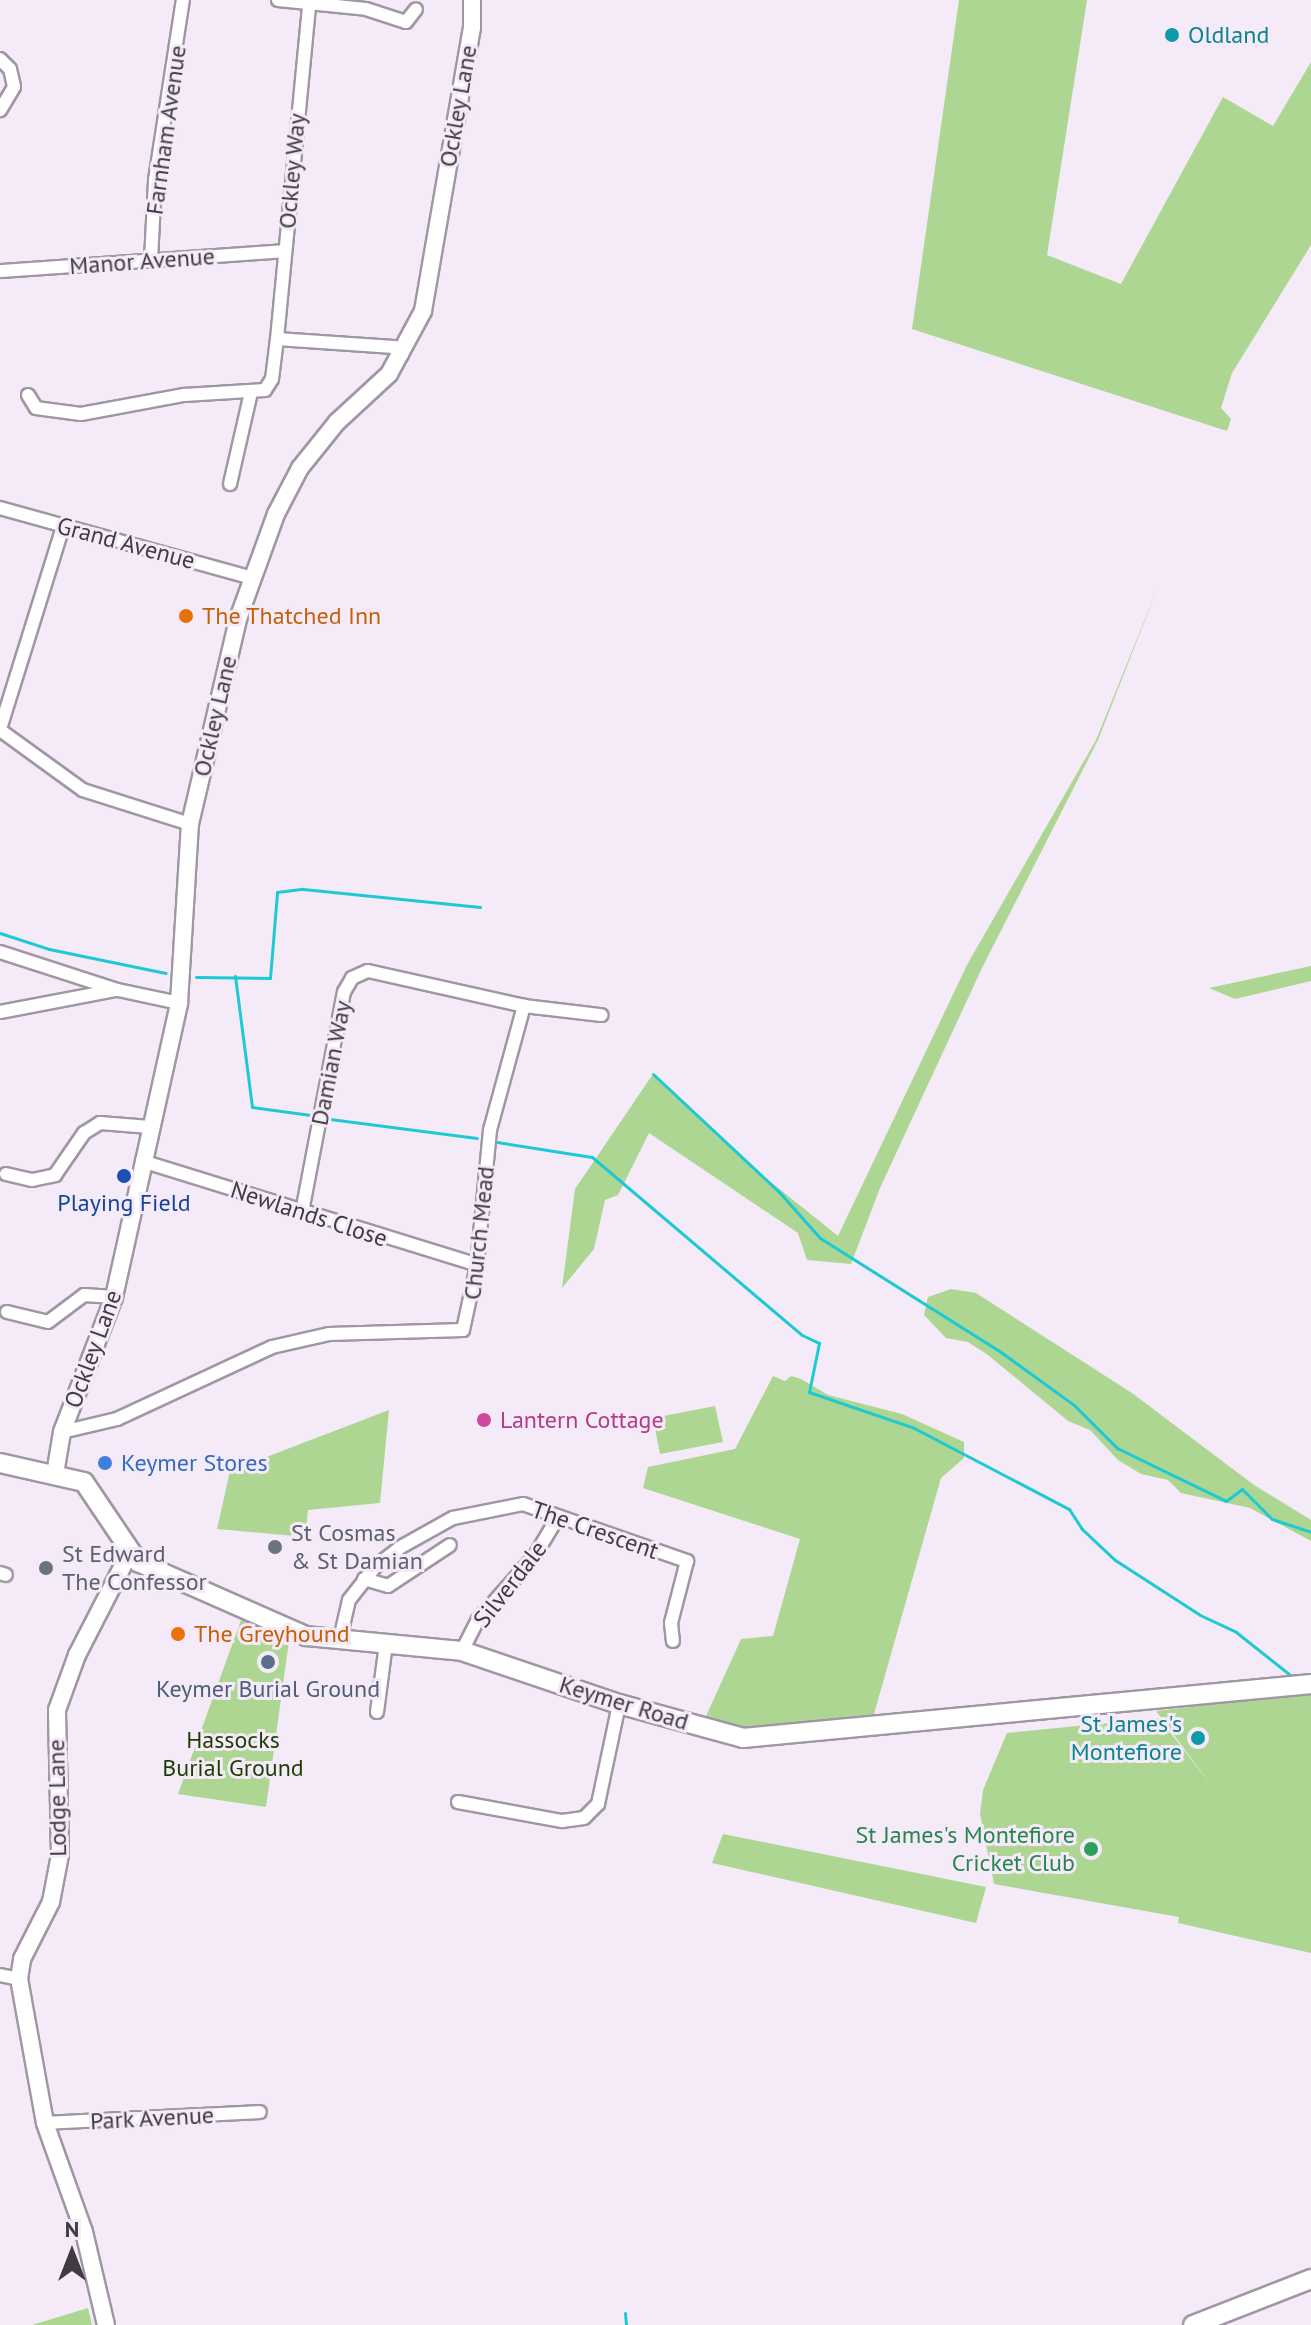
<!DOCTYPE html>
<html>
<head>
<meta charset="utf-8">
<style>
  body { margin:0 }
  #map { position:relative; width:1311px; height:2325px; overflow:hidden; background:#f5eaf8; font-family:"PT Sans",sans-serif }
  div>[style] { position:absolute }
  .green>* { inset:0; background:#add693 }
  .stream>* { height:3px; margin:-1.5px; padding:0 1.5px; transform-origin:1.5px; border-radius:1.5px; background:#1cc9d5 }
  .roads { filter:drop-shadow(2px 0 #a196a3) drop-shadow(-2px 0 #a196a3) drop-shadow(0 2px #a196a3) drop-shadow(0 -2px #a196a3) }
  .minor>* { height:12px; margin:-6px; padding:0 6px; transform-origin:6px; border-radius:6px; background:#fff }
  .tertiary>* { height:16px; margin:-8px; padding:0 8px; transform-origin:8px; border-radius:8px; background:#fff }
  .secondary>* { height:18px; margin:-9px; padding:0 9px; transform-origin:9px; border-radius:9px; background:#fff }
  .dots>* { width:22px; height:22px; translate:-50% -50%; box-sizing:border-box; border:4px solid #f5eaf8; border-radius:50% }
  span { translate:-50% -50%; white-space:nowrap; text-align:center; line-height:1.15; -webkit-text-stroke:6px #f5eaf8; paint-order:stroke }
  .culture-label { font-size:24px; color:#0d838f }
  .left { translate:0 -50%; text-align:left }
  .right { translate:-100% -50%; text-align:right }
  .street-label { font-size:24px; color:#3f3b40 }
  .food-label { font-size:24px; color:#c56008 }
  .transit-label { font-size:24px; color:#164399 }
  .hotel-label { font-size:24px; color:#b23c85 }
  .shop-label { font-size:24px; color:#366cbe }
  .worship-label { font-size:24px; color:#5b616d }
  .service-label { font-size:24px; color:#4e5e75 }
  .park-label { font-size:24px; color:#1d3d00 }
  .leisure-label { font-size:24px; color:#27864d }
  .north { position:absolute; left:32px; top:2213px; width:80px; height:80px; -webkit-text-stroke:6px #f5eaf8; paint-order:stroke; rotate:0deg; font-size:22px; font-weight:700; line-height:32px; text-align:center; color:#3f3b40 }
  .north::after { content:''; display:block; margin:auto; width:28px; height:36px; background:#3f3b40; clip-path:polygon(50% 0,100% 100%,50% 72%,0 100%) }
</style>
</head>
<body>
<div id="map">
  <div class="green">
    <div style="clip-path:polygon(959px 0,1087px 0,1047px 255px,1121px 284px,1223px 97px,1273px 126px,1311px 62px,1311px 245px,1232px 373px,1221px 408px,1231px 419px,1227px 431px,912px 329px)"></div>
    <div style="clip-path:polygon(1160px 582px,1098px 740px,982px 968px,880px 1188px,851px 1264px,807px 1260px,798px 1233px,649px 1133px,618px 1195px,605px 1200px,594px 1249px,562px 1288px,575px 1189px,653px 1074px,752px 1167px,838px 1236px,968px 963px,1096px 740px)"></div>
    <div style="clip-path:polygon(1311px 966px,1311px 981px,1235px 999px,1209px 988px)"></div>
    <div style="clip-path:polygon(951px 1289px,976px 1293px,1132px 1393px,1254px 1485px,1311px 1520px,1311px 1541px,1250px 1508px,1181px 1493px,1168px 1480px,1141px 1474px,1118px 1460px,1090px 1430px,1068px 1421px,988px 1355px,968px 1342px,946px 1338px,924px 1315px,928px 1297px)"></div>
    <div style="clip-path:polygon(773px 1376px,785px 1381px,791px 1376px,801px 1379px,828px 1395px,902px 1414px,964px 1442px,964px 1458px,941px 1478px,870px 1728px,793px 1736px,702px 1725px,741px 1639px,773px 1636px,800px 1539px,643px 1488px,648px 1467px,735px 1449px)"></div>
    <div style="clip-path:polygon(715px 1406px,723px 1442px,660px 1454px,653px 1418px)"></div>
    <div style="clip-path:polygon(389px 1410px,380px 1503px,308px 1510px,305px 1537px,217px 1529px,230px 1471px)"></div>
    <div style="clip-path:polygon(244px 1612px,290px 1634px,266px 1807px,178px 1794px)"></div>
    <div style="clip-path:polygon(1311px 1691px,1311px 1953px,1178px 1923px,1179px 1917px,994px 1884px,980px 1814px,983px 1790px,1007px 1733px,1159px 1718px,1211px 1785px,1156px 1711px,1190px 1707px,1188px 1701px)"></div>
    <div style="clip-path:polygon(723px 1834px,986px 1887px,976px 1923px,712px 1863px)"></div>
    <div style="clip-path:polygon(88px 2308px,92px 2325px,32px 2325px)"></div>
  </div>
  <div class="stream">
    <div style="left:0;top:933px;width:52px;rotate:18.1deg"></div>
    <div style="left:49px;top:949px;width:119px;rotate:11.6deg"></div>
    <div style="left:235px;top:976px;width:132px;rotate:82.6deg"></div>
    <div style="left:252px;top:1107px;width:59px;rotate:7.9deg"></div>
    <div style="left:196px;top:977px;width:74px;rotate:0.8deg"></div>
    <div style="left:270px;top:978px;width:86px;rotate:-85.3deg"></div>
    <div style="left:277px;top:892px;width:26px;rotate:-7deg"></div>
    <div style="left:303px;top:889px;width:178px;rotate:5.8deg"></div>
    <div style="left:653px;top:1074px;width:174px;rotate:43.1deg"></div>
    <div style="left:780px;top:1193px;width:60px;rotate:48.4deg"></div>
    <div style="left:820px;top:1238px;width:210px;rotate:32.2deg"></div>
    <div style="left:998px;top:1350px;width:94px;rotate:35.9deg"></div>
    <div style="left:1074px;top:1405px;width:61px;rotate:45deg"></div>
    <div style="left:1117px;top:1448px;width:121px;rotate:25.9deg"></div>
    <div style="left:1226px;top:1501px;width:20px;rotate:-37deg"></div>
    <div style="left:1242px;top:1489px;width:42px;rotate:45deg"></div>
    <div style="left:1272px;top:1519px;width:41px;rotate:18.4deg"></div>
    <div style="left:330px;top:1119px;width:148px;rotate:7.4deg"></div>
    <div style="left:497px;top:1142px;width:96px;rotate:9deg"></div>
    <div style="left:592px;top:1157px;width:275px;rotate:40.3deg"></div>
    <div style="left:802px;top:1335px;width:19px;rotate:25deg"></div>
    <div style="left:819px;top:1343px;width:50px;rotate:101.5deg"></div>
    <div style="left:809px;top:1392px;width:111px;rotate:18.9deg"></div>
    <div style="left:914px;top:1428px;width:175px;rotate:27.6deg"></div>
    <div style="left:1069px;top:1509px;width:24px;rotate:57deg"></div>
    <div style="left:1082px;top:1529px;width:45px;rotate:43.2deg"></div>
    <div style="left:1115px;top:1560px;width:101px;rotate:32.9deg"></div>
    <div style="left:1200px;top:1615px;width:40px;rotate:25deg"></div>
    <div style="left:1236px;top:1632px;width:74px;rotate:38.4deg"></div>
    <div style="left:625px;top:2313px;width:12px;rotate:85deg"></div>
  </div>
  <div class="roads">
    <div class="minor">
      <div style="left:278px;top:0;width:88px;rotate:5.8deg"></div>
      <div style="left:366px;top:9px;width:42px;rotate:18deg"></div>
      <div style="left:406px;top:22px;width:16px;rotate:-52deg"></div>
      <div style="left:0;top:59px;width:14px;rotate:45deg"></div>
      <div style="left:10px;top:69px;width:18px;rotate:77deg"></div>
      <div style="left:14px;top:87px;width:27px;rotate:121deg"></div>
      <div style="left:151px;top:260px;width:80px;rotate:-87.1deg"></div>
      <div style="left:155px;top:180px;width:182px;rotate:-81.2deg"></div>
      <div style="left:0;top:271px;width:285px;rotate:-4deg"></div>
      <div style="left:277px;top:339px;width:117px;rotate:3.9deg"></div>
      <div style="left:394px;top:347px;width:11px;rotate:41deg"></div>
      <div style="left:28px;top:395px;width:15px;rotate:58deg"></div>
      <div style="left:36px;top:408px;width:45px;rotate:7.6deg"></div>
      <div style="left:81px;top:414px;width:105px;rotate:-10.5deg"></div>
      <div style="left:184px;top:395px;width:81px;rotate:-3.5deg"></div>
      <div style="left:265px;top:390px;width:13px;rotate:-58deg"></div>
      <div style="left:272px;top:379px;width:40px;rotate:-82.9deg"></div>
      <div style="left:277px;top:339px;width:337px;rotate:-84.5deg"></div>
      <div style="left:230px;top:484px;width:94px;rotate:-77.1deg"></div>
      <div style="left:0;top:508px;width:262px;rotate:15.5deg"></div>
      <div style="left:0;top:729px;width:212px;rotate:-72.7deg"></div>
      <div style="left:0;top:730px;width:102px;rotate:35.9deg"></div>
      <div style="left:83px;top:790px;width:112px;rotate:17.6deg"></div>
      <div style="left:0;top:952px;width:124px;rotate:17.9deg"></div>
      <div style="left:118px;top:990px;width:62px;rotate:12deg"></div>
      <div style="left:0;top:1012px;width:117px;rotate:-10.8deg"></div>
      <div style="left:142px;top:1161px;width:351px;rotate:17.2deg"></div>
      <div style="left:6px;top:1174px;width:27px;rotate:13deg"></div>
      <div style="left:32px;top:1180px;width:24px;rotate:-12deg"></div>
      <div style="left:55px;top:1175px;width:51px;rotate:-55.4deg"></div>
      <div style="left:84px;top:1133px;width:19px;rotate:-32deg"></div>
      <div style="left:100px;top:1123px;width:50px;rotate:4.6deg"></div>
      <div style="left:302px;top:1212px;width:224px;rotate:-79.2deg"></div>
      <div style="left:344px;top:992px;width:16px;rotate:-60deg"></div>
      <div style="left:352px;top:978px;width:17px;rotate:-24deg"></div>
      <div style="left:368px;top:971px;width:160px;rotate:12.6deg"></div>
      <div style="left:524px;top:1006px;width:78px;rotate:6.7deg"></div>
      <div style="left:7px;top:1312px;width:42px;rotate:13.7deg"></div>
      <div style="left:48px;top:1322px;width:45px;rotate:-36.9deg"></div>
      <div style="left:84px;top:1295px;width:30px;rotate:4deg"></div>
      <div style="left:62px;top:1432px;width:57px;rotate:-13.3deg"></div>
      <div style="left:117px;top:1419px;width:171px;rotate:-24.9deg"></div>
      <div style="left:272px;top:1347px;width:58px;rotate:-12.8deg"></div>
      <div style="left:329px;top:1334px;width:134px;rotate:-1.7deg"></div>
      <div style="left:463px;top:1330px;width:66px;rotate:-77.8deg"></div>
      <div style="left:477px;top:1265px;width:136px;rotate:-84.5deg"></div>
      <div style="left:490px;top:1130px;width:129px;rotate:-74.7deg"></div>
      <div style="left:0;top:1573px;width:6px;rotate:18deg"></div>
      <div style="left:364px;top:1579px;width:25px;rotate:16deg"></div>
      <div style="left:388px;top:1586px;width:74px;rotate:-33.5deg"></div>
      <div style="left:340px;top:1639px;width:40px;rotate:-77deg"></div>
      <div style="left:349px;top:1600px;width:42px;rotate:-51.8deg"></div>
      <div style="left:375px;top:1567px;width:31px;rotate:-38deg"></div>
      <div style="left:399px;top:1548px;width:62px;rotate:-29.1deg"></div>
      <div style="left:453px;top:1518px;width:71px;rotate:-11.3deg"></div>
      <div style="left:523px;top:1504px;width:174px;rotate:19.2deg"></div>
      <div style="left:687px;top:1561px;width:64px;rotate:104.5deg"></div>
      <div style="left:671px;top:1623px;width:18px;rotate:84deg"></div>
      <div style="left:462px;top:1651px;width:35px;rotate:-63deg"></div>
      <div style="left:478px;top:1620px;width:84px;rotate:-48.4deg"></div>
      <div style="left:534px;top:1557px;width:47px;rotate:-59deg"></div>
      <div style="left:377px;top:1712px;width:69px;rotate:-82.5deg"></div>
      <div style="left:458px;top:1802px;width:106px;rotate:10.4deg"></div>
      <div style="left:562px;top:1821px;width:22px;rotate:-8deg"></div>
      <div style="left:584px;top:1818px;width:20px;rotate:-45deg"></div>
      <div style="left:598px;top:1804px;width:102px;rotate:-78.1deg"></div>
      <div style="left:0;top:1975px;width:19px;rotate:12deg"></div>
      <div style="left:45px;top:2123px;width:215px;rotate:-2.9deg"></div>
    </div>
    <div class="tertiary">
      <div style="left:55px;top:1474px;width:43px;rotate:-80.5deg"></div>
      <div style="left:62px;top:1432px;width:145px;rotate:-68.9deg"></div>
      <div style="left:114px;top:1297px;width:301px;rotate:-77.5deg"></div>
      <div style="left:179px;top:1003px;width:179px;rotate:-86.5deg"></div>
      <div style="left:190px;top:824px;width:211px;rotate:-76.8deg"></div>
      <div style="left:238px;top:619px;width:112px;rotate:-70.1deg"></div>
      <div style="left:276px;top:514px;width:52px;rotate:-62.4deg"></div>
      <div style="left:300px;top:468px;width:59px;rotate:-51.2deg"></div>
      <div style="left:337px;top:422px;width:71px;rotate:-42.7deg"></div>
      <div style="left:389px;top:374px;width:72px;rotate:-61.6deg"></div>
      <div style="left:423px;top:311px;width:287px;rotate:-80.2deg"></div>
      <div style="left:472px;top:28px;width:28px;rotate:-90deg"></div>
      <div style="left:106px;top:2325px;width:96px;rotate:-103.3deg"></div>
      <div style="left:84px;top:2232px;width:116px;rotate:-109.7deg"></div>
      <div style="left:45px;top:2123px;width:146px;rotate:-100.2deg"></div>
      <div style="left:19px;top:1979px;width:20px;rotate:-81deg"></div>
      <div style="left:22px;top:1959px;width:64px;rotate:-63deg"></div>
      <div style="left:51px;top:1902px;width:48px;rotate:-79.2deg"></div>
      <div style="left:60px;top:1855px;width:145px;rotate:-91.2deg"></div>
      <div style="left:57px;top:1710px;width:59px;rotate:-70deg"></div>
      <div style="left:77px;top:1655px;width:114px;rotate:-62.8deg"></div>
    </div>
    <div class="secondary">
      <div style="left:0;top:1463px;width:86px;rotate:12.7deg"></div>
      <div style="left:84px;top:1482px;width:97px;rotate:56deg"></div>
      <div style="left:138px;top:1562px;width:184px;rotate:23.8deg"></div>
      <div style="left:306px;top:1636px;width:157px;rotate:5.5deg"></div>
      <div style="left:462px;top:1651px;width:166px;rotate:18.7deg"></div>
      <div style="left:619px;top:1704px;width:129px;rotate:15.3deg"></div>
      <div style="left:743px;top:1738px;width:571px;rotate:-5.43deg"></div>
      <div style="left:1193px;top:2325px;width:127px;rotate:-21.3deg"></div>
    </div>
  </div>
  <div class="dots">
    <div style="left:1172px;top:35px;background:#0f9aa8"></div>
    <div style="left:186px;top:616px;background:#e8710a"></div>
    <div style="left:124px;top:1176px;background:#1a4fb4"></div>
    <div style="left:484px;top:1420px;background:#d1479c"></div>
    <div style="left:105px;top:1463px;background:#3f7fe0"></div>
    <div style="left:275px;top:1547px;background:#6b7280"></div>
    <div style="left:46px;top:1568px;background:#6b7280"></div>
    <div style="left:178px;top:1634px;background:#e8710a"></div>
    <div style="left:268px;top:1662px;background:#5c6f8a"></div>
    <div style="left:1198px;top:1738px;background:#0f9aa8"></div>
    <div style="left:1091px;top:1849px;background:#2e9e5b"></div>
  </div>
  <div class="culture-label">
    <span class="left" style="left:1188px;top:35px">Oldland</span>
    <span class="right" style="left:1182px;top:1738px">St James's<br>Montefiore</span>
  </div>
  <div class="street-label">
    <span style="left:458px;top:106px;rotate:-80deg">Ockley Lane</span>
    <span style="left:166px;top:130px;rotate:-82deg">Farnham Avenue</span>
    <span style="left:292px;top:171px;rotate:-85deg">Ockley Way</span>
    <span style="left:142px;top:261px;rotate:-4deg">Manor Avenue</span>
    <span style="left:126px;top:543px;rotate:15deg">Grand Avenue</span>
    <span style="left:215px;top:716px;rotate:-77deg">Ockley Lane</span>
    <span style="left:331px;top:1063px;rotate:-79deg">Damian Way</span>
    <span style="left:309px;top:1214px;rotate:18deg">Newlands Close</span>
    <span style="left:479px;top:1233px;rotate:-84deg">Church Mead</span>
    <span style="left:93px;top:1349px;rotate:-70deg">Ockley Lane</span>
    <span style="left:595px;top:1530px;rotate:19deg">The Crescent</span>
    <span style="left:510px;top:1584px;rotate:-52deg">Silverdale</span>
    <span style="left:624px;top:1703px;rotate:17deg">Keymer Road</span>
    <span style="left:57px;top:1798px;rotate:-91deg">Lodge Lane</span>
    <span style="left:152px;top:2118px;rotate:-3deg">Park Avenue</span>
  </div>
  <div class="food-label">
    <span class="left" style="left:202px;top:616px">The Thatched Inn</span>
    <span class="left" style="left:194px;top:1634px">The Greyhound</span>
  </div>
  <div class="transit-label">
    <span style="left:124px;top:1203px">Playing Field</span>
  </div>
  <div class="hotel-label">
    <span class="left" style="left:500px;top:1420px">Lantern Cottage</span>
  </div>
  <div class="shop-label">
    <span class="left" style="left:121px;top:1463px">Keymer Stores</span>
  </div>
  <div class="worship-label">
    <span class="left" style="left:291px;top:1547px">St Cosmas<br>&amp; St Damian</span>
    <span class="left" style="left:62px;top:1568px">St Edward<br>The Confessor</span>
  </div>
  <div class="service-label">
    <span style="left:268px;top:1689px">Keymer Burial Ground</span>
  </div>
  <div class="park-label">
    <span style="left:233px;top:1754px">Hassocks<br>Burial Ground</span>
  </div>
  <div class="leisure-label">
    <span class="right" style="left:1075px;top:1849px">St James's Montefiore<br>Cricket Club</span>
  </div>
  <div class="north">N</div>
</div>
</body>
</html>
